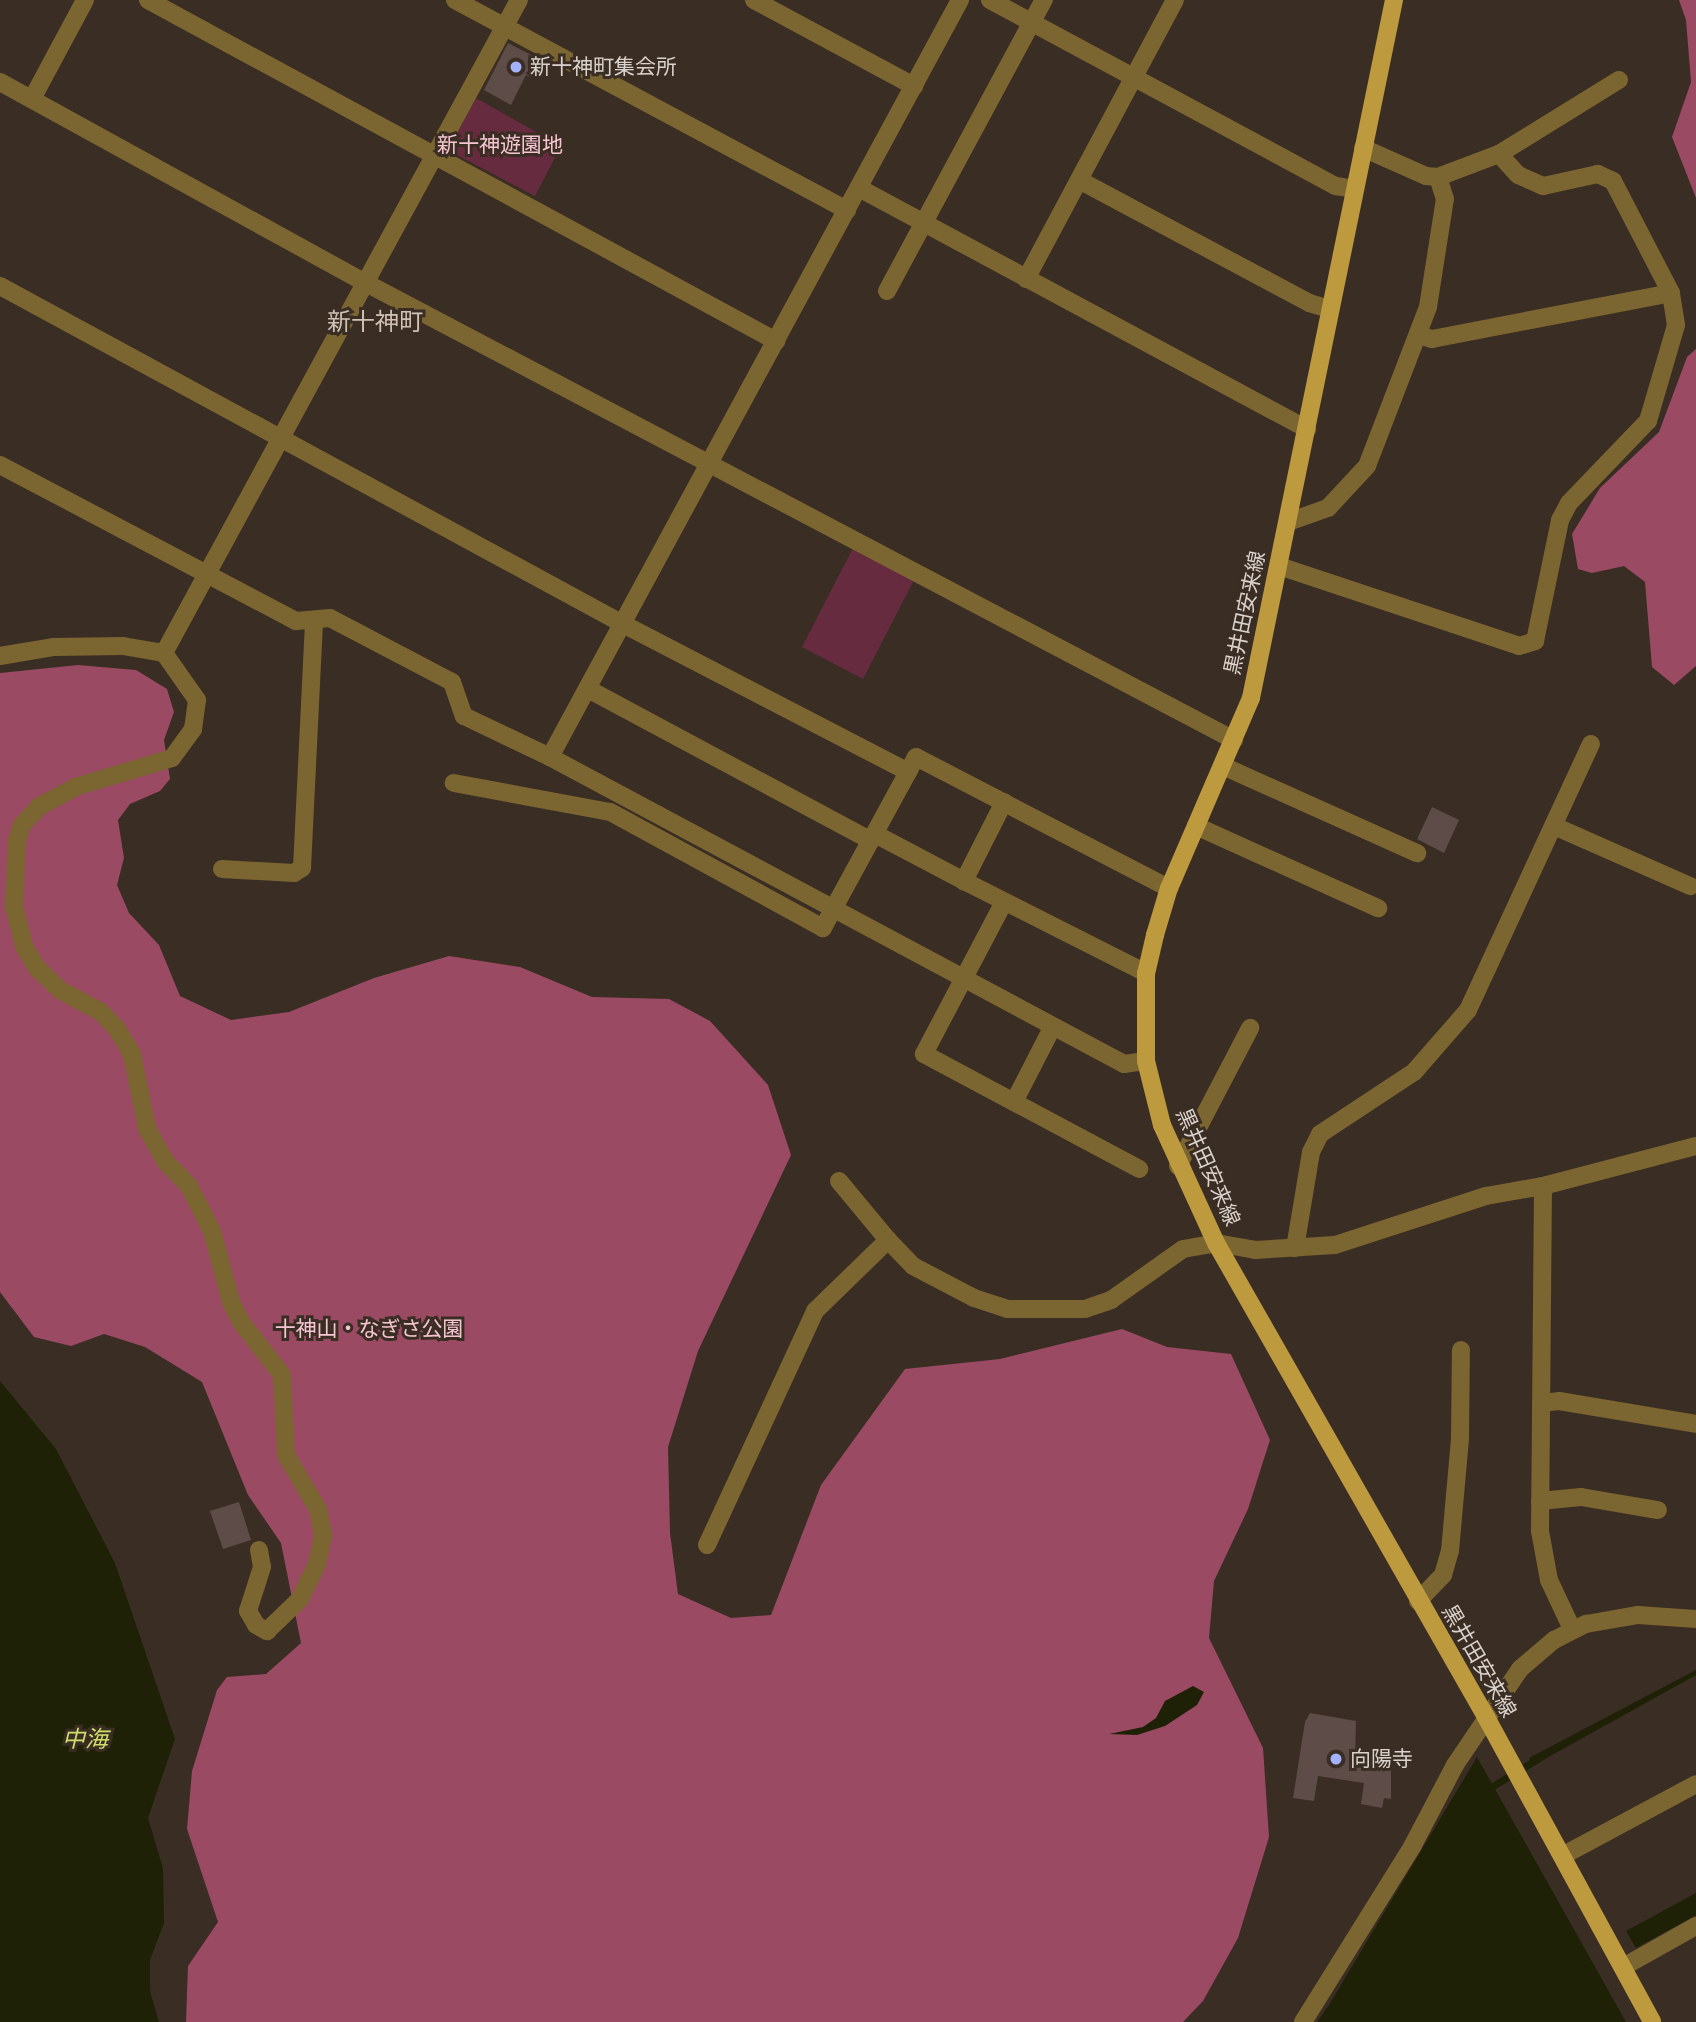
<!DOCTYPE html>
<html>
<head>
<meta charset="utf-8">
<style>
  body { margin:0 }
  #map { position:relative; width:1696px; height:2022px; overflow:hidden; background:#3a2d23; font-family:Inter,"Noto Sans JP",sans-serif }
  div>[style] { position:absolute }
  .green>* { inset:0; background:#672b3f }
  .forest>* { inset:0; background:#9b4a64 }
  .water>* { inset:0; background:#1e2106 }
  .stream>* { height:7px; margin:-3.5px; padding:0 3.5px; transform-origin:3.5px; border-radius:3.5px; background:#1e2106 }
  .building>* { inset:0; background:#5e4c49 }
  .minor>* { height:18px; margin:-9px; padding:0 9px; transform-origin:9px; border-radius:9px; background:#7b6530 }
  .major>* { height:18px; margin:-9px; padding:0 9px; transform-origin:9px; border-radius:9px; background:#be9a3f }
  .dots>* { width:19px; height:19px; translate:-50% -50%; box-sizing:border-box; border:4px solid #3a2d23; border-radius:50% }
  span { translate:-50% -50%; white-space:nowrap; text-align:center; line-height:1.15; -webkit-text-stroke:6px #3a2d23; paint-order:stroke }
  .poi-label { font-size:21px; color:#dad2cc }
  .left { translate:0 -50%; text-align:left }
  .park-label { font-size:21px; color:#f5c5d1 }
  .street-label { font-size:21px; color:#dad2cc }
  .water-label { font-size:23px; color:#cfde6b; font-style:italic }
  .quarter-label { font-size:24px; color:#d1c1b5 }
</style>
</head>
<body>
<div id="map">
  <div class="green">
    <div style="clip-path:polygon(476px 98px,561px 146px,535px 196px,453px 153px,450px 145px)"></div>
    <div style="clip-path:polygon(853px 548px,914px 580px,863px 679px,802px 647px)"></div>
  </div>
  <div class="forest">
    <div style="clip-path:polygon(1679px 0,1696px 0,1696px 198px,1672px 137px,1691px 82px,1686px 20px)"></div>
    <div style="clip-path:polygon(1696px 349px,1696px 666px,1674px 685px,1652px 667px,1645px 582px,1624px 566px,1592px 573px,1578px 569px,1572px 534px,1600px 488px,1659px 432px,1687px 357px)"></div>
    <div style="clip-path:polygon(78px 665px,136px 670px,167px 689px,174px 712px,164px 740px,170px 779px,160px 791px,130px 804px,118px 820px,124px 858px,117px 885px,129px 913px,159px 945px,180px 996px,231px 1020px,289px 1012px,374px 978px,449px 956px,520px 967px,592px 997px,669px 999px,710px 1021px,768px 1085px,791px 1155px,698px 1351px,668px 1447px,670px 1533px,678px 1594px,731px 1618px,771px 1615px,821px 1485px,905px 1369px,1000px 1359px,1122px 1329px,1167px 1347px,1231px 1354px,1270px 1440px,1248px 1509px,1214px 1581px,1209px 1638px,1263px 1748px,1269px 1837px,1238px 1938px,1203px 2001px,1183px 2022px,186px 2022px,188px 1966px,218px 1922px,187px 1829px,192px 1771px,217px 1690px,227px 1677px,266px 1674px,301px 1643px,281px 1543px,248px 1495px,202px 1382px,145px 1347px,104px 1334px,71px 1346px,34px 1337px,0 1292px,0 673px)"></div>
  </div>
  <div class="water">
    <div style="clip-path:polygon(0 1381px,56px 1449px,115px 1563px,175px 1739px,148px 1818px,163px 1868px,164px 1923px,150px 1960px,150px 1991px,159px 2022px,0 2022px)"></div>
    <div style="clip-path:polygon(1696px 1670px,1696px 1675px,1534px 1765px,1529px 1758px)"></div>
    <div style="clip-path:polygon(1193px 1686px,1204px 1692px,1197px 1705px,1165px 1726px,1137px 1735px,1109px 1734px,1143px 1727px,1156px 1718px,1165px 1701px)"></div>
    <div style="clip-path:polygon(1477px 1757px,1626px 2022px,1317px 2022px,1329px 2005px)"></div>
    <div style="clip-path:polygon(1696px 1893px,1696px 1915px,1636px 1948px,1626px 1931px)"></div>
  </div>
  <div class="stream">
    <div style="left:1486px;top:1790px;width:62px;rotate:-31.1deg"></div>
  </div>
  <div class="building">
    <div style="clip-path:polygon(508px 43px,541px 60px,531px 78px,526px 75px,511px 105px,484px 90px)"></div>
    <div style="clip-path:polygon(1432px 807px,1459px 820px,1444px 853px,1417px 839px)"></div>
    <div style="clip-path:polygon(239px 1502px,251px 1540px,223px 1549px,210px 1511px)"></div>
    <div style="clip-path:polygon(1310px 1713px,1356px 1721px,1355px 1757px,1391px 1762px,1391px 1799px,1384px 1798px,1382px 1808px,1361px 1804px,1364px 1783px,1318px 1776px,1314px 1801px,1293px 1798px,1305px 1722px)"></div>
  </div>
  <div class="minor">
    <div style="left:148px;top:0;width:715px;rotate:28.5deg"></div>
    <div style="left:455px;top:0;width:445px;rotate:28.2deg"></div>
    <div style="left:754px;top:0;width:182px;rotate:28.3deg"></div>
    <div style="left:990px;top:0;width:393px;rotate:28.3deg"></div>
    <div style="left:1336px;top:186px;width:18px;rotate:9deg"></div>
    <div style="left:0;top:82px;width:418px;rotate:28.8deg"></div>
    <div style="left:366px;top:283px;width:981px;rotate:27.77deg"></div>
    <div style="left:32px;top:99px;width:112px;rotate:-61.8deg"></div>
    <div style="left:1363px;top:148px;width:69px;rotate:24deg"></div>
    <div style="left:1426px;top:176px;width:12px;rotate:5deg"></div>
    <div style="left:1438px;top:177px;width:65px;rotate:-20.7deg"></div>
    <div style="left:1079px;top:180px;width:261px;rotate:28.1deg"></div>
    <div style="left:1309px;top:303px;width:22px;rotate:16deg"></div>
    <div style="left:859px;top:188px;width:509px;rotate:28.28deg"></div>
    <div style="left:1026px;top:279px;width:316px;rotate:-61.9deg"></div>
    <div style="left:0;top:286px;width:709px;rotate:28.48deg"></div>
    <div style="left:623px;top:624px;width:321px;rotate:27.4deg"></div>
    <div style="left:908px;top:772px;width:178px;rotate:118.6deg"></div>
    <div style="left:823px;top:928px;width:243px;rotate:-151.4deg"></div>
    <div style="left:610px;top:812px;width:159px;rotate:-169.5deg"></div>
    <div style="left:887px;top:291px;width:331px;rotate:-61.7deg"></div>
    <div style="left:1418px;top:335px;width:15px;rotate:16deg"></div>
    <div style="left:1432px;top:339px;width:243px;rotate:-10.9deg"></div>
    <div style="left:0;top:465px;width:335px;rotate:27.8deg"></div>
    <div style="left:296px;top:621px;width:34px;rotate:-5deg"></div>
    <div style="left:330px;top:618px;width:138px;rotate:27.7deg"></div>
    <div style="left:452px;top:682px;width:36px;rotate:71deg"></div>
    <div style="left:464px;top:716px;width:95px;rotate:25.5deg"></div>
    <div style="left:550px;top:757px;width:651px;rotate:28.14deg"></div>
    <div style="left:1124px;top:1064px;width:22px;rotate:-8deg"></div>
    <div style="left:1288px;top:522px;width:42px;rotate:-19.3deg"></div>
    <div style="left:1328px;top:508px;width:57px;rotate:-47.1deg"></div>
    <div style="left:1367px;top:466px;width:170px;rotate:-69deg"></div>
    <div style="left:1428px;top:307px;width:109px;rotate:-81.1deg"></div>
    <div style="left:1445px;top:199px;width:23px;rotate:-108deg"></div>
    <div style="left:1279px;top:566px;width:253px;rotate:18.4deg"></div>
    <div style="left:1519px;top:646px;width:17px;rotate:-17deg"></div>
    <div style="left:1535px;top:641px;width:124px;rotate:-78.3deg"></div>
    <div style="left:1560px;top:520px;width:19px;rotate:-62deg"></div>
    <div style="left:1569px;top:503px;width:114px;rotate:-46.1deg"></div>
    <div style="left:1648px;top:421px;width:100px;rotate:-73.7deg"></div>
    <div style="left:1676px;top:325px;width:32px;rotate:-99deg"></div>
    <div style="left:1671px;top:293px;width:126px;rotate:-117.4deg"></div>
    <div style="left:1613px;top:181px;width:17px;rotate:-155deg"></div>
    <div style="left:1598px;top:174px;width:56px;rotate:167.7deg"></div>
    <div style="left:1543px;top:186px;width:27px;rotate:-156deg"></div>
    <div style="left:1518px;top:175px;width:28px;rotate:-132deg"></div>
    <div style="left:1499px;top:154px;width:141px;rotate:-31.7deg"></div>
    <div style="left:0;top:656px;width:55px;rotate:-9.5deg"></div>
    <div style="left:54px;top:647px;width:69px;rotate:-0.8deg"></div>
    <div style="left:123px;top:646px;width:42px;rotate:9.7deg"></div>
    <div style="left:588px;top:689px;width:321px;rotate:28.2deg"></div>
    <div style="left:550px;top:757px;width:861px;rotate:-61.56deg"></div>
    <div style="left:1223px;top:766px;width:213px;rotate:24.2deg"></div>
    <div style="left:908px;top:772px;width:17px;rotate:-62deg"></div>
    <div style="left:916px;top:757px;width:285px;rotate:27.4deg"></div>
    <div style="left:1004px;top:802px;width:89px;rotate:116.9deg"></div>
    <div style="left:964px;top:881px;width:204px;rotate:26.8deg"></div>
    <div style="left:1196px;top:826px;width:200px;rotate:24.3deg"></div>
    <div style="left:1554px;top:826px;width:149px;rotate:23.8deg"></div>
    <div style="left:875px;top:834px;width:101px;rotate:27.8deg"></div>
    <div style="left:222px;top:869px;width:72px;rotate:3.2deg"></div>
    <div style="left:294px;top:873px;width:9px;rotate:-32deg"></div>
    <div style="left:302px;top:868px;width:247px;rotate:-87.2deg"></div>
    <div style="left:1004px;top:902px;width:172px;rotate:117.8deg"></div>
    <div style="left:924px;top:1054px;width:244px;rotate:28.1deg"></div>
    <div style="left:1014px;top:1102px;width:83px;rotate:-62.8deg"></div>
    <div style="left:1178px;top:1166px;width:156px;rotate:-62.4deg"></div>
    <div style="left:839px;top:1181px;width:77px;rotate:50.3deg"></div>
    <div style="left:1543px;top:1186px;width:345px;rotate:90.5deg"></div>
    <div style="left:1540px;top:1531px;width:50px;rotate:79.6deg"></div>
    <div style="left:1549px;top:1580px;width:54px;rotate:64.9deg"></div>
    <div style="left:1295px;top:1248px;width:97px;rotate:-80.5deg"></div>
    <div style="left:1311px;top:1152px;width:20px;rotate:-63deg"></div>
    <div style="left:1320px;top:1134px;width:113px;rotate:-33.4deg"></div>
    <div style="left:1414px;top:1072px;width:82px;rotate:-48.9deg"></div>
    <div style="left:1468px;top:1010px;width:293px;rotate:-65.2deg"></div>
    <div style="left:1541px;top:1403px;width:18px;rotate:-6deg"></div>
    <div style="left:1559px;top:1401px;width:139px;rotate:9.5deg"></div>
    <div style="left:1540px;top:1501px;width:41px;rotate:-5.6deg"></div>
    <div style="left:1581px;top:1497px;width:78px;rotate:9.6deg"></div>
    <div style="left:707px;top:1545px;width:258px;rotate:-65.2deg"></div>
    <div style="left:815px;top:1311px;width:102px;rotate:-44.2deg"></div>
    <div style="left:888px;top:1240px;width:36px;rotate:46deg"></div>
    <div style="left:913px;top:1266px;width:69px;rotate:27.7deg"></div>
    <div style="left:974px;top:1298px;width:35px;rotate:18deg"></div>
    <div style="left:1007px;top:1309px;width:78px"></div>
    <div style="left:1085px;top:1309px;width:28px;rotate:-19deg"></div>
    <div style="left:1111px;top:1300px;width:88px;rotate:-35.3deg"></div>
    <div style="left:1183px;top:1249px;width:34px;rotate:-10deg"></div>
    <div style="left:1216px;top:1243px;width:40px;rotate:10deg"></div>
    <div style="left:1255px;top:1250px;width:80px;rotate:-3.6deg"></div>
    <div style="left:1335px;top:1245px;width:159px;rotate:-18deg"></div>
    <div style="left:1486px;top:1196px;width:58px;rotate:-10deg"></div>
    <div style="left:1543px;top:1186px;width:158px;rotate:-14.7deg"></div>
    <div style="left:259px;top:1550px;width:17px;rotate:80deg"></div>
    <div style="left:262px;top:1567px;width:46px;rotate:107.7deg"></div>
    <div style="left:248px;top:1611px;width:16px;rotate:60deg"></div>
    <div style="left:256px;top:1625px;width:13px;rotate:29deg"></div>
    <div style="left:267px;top:1631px;width:46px;rotate:-44.1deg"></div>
    <div style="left:300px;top:1599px;width:39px;rotate:-64deg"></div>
    <div style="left:317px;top:1564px;width:30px;rotate:-78deg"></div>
    <div style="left:323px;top:1535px;width:26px;rotate:-101deg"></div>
    <div style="left:318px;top:1509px;width:63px;rotate:-120.7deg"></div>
    <div style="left:286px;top:1455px;width:80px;rotate:-92.9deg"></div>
    <div style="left:282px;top:1375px;width:67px;rotate:-127.7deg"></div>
    <div style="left:241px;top:1322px;width:22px;rotate:-117deg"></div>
    <div style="left:231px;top:1302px;width:73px;rotate:-105deg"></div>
    <div style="left:212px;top:1231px;width:51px;rotate:-117.1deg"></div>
    <div style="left:189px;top:1186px;width:35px;rotate:-134deg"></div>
    <div style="left:165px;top:1161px;width:38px;rotate:-119deg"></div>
    <div style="left:147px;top:1128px;width:76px;rotate:-101.5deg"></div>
    <div style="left:132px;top:1054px;width:29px;rotate:-121deg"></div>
    <div style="left:117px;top:1029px;width:23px;rotate:-133deg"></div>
    <div style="left:101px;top:1012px;width:47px;rotate:-151.8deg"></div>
    <div style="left:60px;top:990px;width:32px;rotate:-136deg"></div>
    <div style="left:37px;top:968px;width:26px;rotate:-121deg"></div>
    <div style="left:24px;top:946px;width:41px;rotate:-104deg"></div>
    <div style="left:14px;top:906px;width:66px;rotate:-87.4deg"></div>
    <div style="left:17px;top:840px;width:16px;rotate:-72deg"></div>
    <div style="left:22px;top:825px;width:26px;rotate:-47deg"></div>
    <div style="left:40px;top:806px;width:40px;rotate:-28deg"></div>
    <div style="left:75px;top:787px;width:101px;rotate:-16.6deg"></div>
    <div style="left:172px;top:758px;width:36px;rotate:-54deg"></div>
    <div style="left:193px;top:729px;width:29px;rotate:-82deg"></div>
    <div style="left:197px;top:700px;width:57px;rotate:-125.1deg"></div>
    <div style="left:164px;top:653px;width:743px;rotate:-61.47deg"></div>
    <div style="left:1418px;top:1601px;width:36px;rotate:-46deg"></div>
    <div style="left:1443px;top:1575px;width:25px;rotate:-74deg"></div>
    <div style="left:1450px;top:1551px;width:112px;rotate:-84.9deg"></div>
    <div style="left:1460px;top:1439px;width:89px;rotate:-89.4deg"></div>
    <div style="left:1562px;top:1856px;width:152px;rotate:-28.2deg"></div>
    <div style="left:1623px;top:1967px;width:84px;rotate:-29.3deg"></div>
    <div style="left:1303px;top:2022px;width:208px;rotate:-58.1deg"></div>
    <div style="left:1413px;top:1845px;width:90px;rotate:-62.3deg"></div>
    <div style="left:1455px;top:1765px;width:116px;rotate:-55.9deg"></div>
    <div style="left:1520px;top:1669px;width:45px;rotate:-40.5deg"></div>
    <div style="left:1554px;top:1640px;width:36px;rotate:-27deg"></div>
    <div style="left:1586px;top:1624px;width:53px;rotate:-9.8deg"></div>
    <div style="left:1638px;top:1615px;width:58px;rotate:3.9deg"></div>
  </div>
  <div class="major">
    <div style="left:1394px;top:0;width:712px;rotate:101.58deg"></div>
    <div style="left:1251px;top:698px;width:207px;rotate:113.3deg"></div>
    <div style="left:1169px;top:888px;width:49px;rotate:106.6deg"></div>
    <div style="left:1155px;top:935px;width:39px;rotate:103deg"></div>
    <div style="left:1146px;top:973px;width:88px;rotate:90deg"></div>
    <div style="left:1146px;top:1061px;width:66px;rotate:76deg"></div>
    <div style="left:1162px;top:1125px;width:130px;rotate:65.4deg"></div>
    <div style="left:1216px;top:1243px;width:546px;rotate:60.33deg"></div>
    <div style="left:1486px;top:1717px;width:347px;rotate:61.4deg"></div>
  </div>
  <div class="dots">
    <div style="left:516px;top:67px;background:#a4b2fc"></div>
    <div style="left:1336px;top:1759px;background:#a4b2fc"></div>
  </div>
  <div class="poi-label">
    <span class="left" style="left:530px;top:67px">新十神町集会所</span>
    <span class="left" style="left:1350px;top:1759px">向陽寺</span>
  </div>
  <div class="park-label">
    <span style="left:500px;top:145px">新十神遊園地</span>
    <span style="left:369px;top:1329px">十神山・なぎさ公園</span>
  </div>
  <div class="street-label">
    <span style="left:1245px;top:613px;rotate:-78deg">黒井田安来線</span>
    <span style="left:1208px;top:1167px;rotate:66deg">黒井田安来線</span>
    <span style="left:1479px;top:1661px;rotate:60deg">黒井田安来線</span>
  </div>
  <div class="water-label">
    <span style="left:85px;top:1739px">中海</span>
  </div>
  <div class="quarter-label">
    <span style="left:375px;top:322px">新十神町</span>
  </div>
</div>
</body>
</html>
